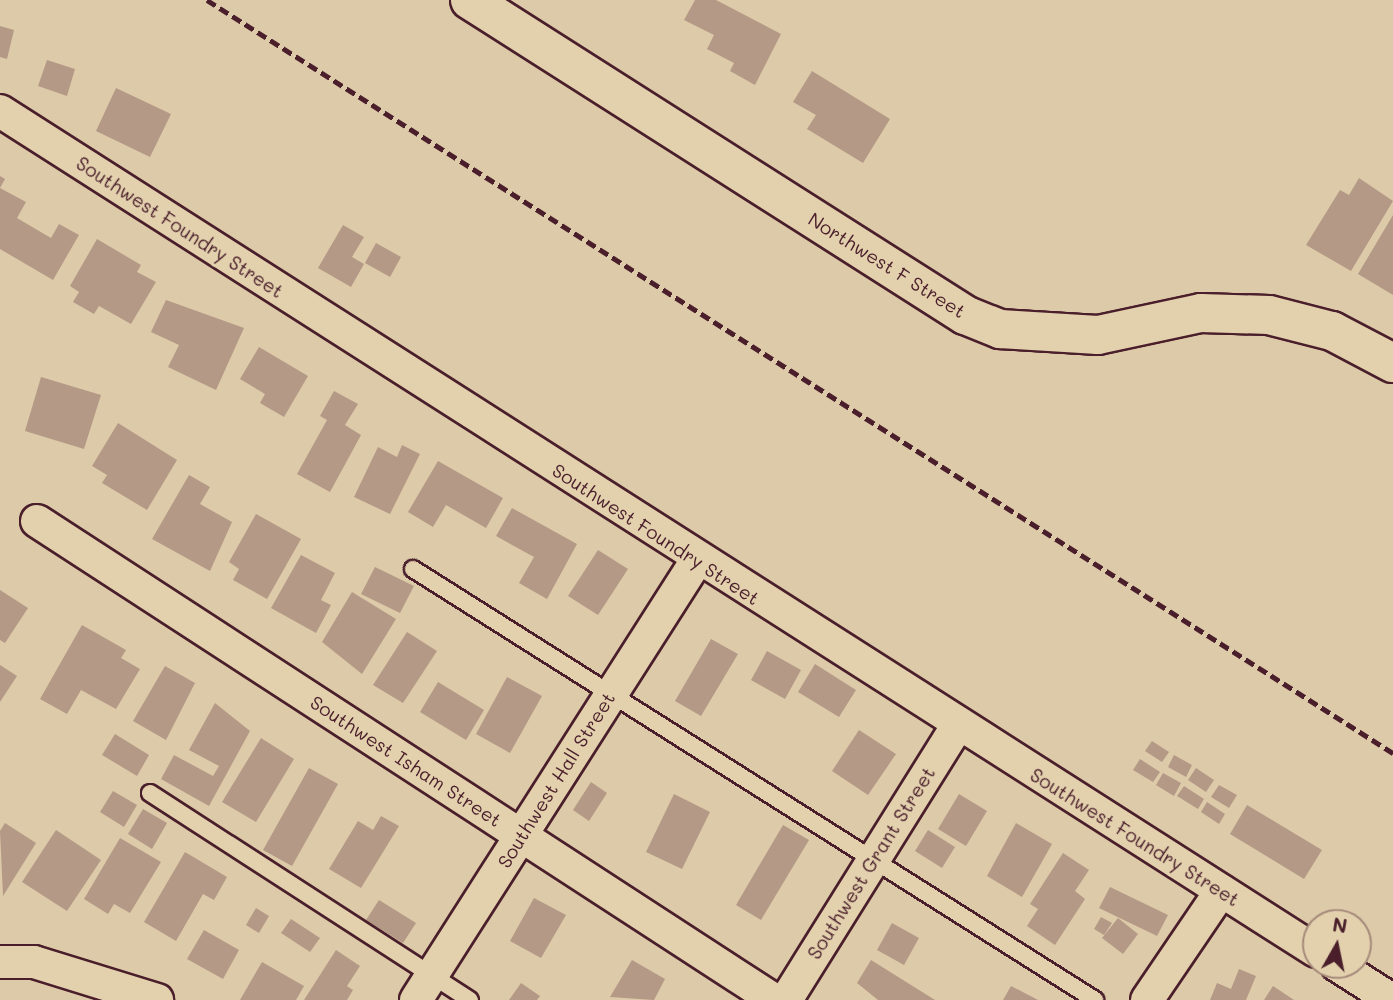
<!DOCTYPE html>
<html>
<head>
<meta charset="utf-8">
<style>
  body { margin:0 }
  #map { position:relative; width:1393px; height:1000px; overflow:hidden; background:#ddcaa9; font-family:Mali,sans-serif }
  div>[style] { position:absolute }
  .building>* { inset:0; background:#b49986 }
  .roads { filter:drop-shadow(2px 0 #4a1f2b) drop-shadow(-2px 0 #4a1f2b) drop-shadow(0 2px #4a1f2b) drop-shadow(0 -2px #4a1f2b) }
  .service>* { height:16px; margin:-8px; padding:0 8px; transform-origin:8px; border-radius:8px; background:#e3d1ae }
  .minor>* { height:32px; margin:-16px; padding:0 16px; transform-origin:16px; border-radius:16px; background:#e3d1ae }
  .tertiary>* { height:38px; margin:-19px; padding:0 19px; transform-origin:19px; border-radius:19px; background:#e3d1ae }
  .rail>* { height:5px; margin-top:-2.5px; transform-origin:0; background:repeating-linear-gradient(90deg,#4a1f2b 0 10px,transparent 0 15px) }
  span { translate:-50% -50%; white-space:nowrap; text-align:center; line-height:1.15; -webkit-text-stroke:6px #e3d1ae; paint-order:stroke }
  .street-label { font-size:19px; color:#4a1f2b }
  .north { position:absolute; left:1302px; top:909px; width:70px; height:70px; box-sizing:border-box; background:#e3d1ae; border:2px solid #a68a7a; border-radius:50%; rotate:9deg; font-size:19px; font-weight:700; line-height:28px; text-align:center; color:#4a1f2b }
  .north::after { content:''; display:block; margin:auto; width:24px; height:32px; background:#4a1f2b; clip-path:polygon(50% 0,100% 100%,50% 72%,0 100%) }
</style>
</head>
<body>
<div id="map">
  <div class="building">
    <div style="clip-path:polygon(695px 0,716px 0,781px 34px,755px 85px,730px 71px,734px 63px,707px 49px,714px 35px,684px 20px)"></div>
    <div style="clip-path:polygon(0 26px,14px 30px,7px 59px,0 57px)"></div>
    <div style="clip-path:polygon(47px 60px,75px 69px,67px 96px,38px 86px)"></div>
    <div style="clip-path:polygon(812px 71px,890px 119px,863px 163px,807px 129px,816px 115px,793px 102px)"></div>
    <div style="clip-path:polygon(116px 88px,171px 114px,150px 157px,96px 131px)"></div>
    <div style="clip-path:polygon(0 176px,5px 179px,0 188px,26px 202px,17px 218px,51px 238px,59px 224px,79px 235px,53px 280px,0 249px)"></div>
    <div style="clip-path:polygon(1359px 178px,1393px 201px,1351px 271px,1306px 245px,1340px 190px,1349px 195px)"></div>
    <div style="clip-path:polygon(1393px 215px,1393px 295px,1358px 274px)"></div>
    <div style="clip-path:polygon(343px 225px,364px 237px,352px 257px,364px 264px,351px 287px,318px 268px)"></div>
    <div style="clip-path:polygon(97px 239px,141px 265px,137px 272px,156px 282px,131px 324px,99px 306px,94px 314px,73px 302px,79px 292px,70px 286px)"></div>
    <div style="clip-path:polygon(376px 243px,401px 257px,390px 277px,365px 263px)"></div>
    <div style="clip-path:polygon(166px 300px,244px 328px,216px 390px,168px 367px,179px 345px,151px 332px)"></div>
    <div style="clip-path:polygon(259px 347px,308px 376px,284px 417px,260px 403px,265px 394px,240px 379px)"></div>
    <div style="clip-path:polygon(41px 377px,101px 395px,84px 449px,25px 431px)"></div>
    <div style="clip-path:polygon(334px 391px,358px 404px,345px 425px,361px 435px,330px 492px,297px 474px,327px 420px,320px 416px)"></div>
    <div style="clip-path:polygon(118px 423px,177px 460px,147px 510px,102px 483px,107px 475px,92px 466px)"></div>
    <div style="clip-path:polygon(402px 445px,420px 454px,390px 514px,354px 497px,378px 447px,397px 457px)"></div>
    <div style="clip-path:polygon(438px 461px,503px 498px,486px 528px,446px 505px,433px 527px,408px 512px)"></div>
    <div style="clip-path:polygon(189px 475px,210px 487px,200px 504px,232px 522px,210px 571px,152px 539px)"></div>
    <div style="clip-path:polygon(512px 508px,577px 544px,547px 599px,519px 583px,534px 557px,496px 536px)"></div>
    <div style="clip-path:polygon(256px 514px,301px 539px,267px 599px,233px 580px,239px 569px,229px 562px)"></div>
    <div style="clip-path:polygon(598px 550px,628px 569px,598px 615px,568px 596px)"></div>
    <div style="clip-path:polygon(301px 555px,335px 573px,321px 600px,331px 605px,316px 633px,271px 608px)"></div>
    <div style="clip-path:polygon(375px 567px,414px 586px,400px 613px,361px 594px)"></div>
    <div style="clip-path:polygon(0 590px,28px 608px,5px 643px,0 640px)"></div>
    <div style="clip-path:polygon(352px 592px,396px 619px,362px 674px,322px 642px)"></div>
    <div style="clip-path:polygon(82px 625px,126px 650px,121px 658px,140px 669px,116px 709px,81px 690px,67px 714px,40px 699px)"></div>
    <div style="clip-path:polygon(407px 632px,437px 651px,403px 703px,373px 685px)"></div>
    <div style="clip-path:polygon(711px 639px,738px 654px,701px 716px,675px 701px)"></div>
    <div style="clip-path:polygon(767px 651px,801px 670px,785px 699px,751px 680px)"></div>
    <div style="clip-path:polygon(815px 664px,856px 690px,839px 717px,798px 692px)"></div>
    <div style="clip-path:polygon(0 665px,17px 676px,0 702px)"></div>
    <div style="clip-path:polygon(165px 666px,195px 683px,166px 740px,133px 721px)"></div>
    <div style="clip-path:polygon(507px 677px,542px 696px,510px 753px,476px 734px)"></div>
    <div style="clip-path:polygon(438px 682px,484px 710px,466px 740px,420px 712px)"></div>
    <div style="clip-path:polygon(215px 703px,250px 731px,209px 806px,161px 779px,174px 755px,213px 776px,219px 766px,189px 750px)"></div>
    <div style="clip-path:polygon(859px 730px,896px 754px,868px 795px,832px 771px)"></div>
    <div style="clip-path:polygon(115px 734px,149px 755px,137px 776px,102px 755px)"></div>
    <div style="clip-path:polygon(261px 738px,294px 759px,256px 822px,222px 802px)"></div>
    <div style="clip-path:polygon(1152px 741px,1169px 752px,1162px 762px,1145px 751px)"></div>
    <div style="clip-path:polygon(1174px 755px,1192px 765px,1186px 777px,1168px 767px)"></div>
    <div style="clip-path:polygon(1140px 759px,1160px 772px,1153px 782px,1133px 770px)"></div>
    <div style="clip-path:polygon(309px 768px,338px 784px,292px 866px,263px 850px)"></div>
    <div style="clip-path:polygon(1196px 768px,1214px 780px,1206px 792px,1188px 780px)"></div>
    <div style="clip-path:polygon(1163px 773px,1181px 783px,1174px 796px,1156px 785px)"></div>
    <div style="clip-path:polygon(591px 782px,607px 793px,589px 821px,573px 810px)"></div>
    <div style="clip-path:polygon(1219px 785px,1237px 795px,1229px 808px,1211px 797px)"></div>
    <div style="clip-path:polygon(1184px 786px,1204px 799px,1198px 809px,1177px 796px)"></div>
    <div style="clip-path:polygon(113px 791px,137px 805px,124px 827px,100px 812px)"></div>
    <div style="clip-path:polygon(674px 794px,710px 812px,682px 869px,646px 852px)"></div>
    <div style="clip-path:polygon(959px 794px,987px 811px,966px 846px,938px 829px)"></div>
    <div style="clip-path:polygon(1207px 802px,1225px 814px,1219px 824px,1201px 812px)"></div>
    <div style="clip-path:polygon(1247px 805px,1322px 850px,1304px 879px,1230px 834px)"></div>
    <div style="clip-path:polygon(143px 809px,167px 823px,152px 849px,128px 834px)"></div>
    <div style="clip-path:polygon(381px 816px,399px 826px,361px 888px,329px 869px,358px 821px,373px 830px)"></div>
    <div style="clip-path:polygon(5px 823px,36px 843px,3px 896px,0 831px)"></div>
    <div style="clip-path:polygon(1016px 823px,1052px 844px,1022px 897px,987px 876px)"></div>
    <div style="clip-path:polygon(783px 825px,809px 840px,761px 920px,736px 905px)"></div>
    <div style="clip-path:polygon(56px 830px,101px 860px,67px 911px,22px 882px)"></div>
    <div style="clip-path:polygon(928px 830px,955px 847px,942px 868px,915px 851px)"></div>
    <div style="clip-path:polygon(120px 838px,161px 862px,130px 913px,114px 904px,108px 914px,84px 899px)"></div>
    <div style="clip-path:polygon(185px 852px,227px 877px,214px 900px,203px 894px,176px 941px,144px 922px)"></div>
    <div style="clip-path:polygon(1063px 853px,1089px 870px,1075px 891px,1085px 899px,1055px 945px,1027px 926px,1038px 909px,1030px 904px)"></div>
    <div style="clip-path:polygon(1110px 887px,1168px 915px,1157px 936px,1099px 908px)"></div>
    <div style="clip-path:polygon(534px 898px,566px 915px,541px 958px,510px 941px)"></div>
    <div style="clip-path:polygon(379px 900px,416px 923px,403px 943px,366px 920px)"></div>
    <div style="clip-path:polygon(256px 908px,269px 916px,259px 933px,246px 925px)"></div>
    <div style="clip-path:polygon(1101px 917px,1112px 923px,1104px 935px,1094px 929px)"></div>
    <div style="clip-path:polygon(1118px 918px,1138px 934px,1123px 954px,1102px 938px)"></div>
    <div style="clip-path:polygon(291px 919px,320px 938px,310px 952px,281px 933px)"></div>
    <div style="clip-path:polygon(892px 923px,919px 938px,904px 965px,877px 950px)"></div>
    <div style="clip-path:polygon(204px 930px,239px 950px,223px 979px,187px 959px)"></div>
    <div style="clip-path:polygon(336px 950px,360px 966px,347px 986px,353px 990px,347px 1000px,304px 1000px)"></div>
    <div style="clip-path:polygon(632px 960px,665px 979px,654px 1000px,610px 997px)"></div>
    <div style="clip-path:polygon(871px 960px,935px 1000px,878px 1000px,857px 983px)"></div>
    <div style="clip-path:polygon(262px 962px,304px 986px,296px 1000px,240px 1000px)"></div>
    <div style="clip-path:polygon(1239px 969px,1256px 976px,1246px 1000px,1210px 1000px,1217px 983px,1231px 989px)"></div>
    <div style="clip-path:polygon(521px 983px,540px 996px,537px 1000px,509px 1000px)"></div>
    <div style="clip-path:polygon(1011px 986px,1038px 1000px,1003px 1000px)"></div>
    <div style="clip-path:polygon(1273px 986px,1294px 1000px,1264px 1000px)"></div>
  </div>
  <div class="roads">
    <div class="service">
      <div style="left:413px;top:569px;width:807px;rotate:32.29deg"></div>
      <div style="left:150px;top:793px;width:381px;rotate:32.9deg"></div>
    </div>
    <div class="minor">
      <div style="left:0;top:111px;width:1561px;rotate:32.55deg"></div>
      <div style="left:37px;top:521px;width:879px;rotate:33.02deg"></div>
      <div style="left:0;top:962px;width:34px"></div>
      <div style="left:34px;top:962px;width:129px;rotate:17.2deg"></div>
      <div style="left:1337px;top:965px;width:65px;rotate:32.5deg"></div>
      <div style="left:416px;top:1000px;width:522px;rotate:-57.44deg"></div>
      <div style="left:786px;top:1000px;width:323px;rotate:-58deg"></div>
      <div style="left:1147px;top:1000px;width:132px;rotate:-55.8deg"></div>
    </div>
    <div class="tertiary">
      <div style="left:470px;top:0;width:587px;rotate:32.47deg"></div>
      <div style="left:965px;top:315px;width:38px;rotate:22deg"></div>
      <div style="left:1000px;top:329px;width:98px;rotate:3.5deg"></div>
      <div style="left:1098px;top:335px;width:105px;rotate:-12.1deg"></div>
      <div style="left:1201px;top:313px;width:68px;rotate:1.7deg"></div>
      <div style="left:1269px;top:315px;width:65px;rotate:14.3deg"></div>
      <div style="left:1332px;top:331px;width:69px;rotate:27.7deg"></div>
    </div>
  </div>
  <div class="rail">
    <div style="left:207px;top:0;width:1405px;rotate:32.41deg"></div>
  </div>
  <div class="street-label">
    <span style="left:180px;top:227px;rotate:33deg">Southwest Foundry Street</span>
    <span style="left:887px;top:265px;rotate:32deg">Northwest F Street</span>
    <span style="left:656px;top:534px;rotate:33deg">Southwest Foundry Street</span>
    <span style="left:406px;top:761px;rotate:33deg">Southwest Isham Street</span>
    <span style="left:556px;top:780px;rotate:-58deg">Southwest Hall Street</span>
    <span style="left:1135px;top:837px;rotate:32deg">Southwest Foundry Street</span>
    <span style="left:871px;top:863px;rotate:-58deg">Southwest Grant Street</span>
  </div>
  <div class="north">N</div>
</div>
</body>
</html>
